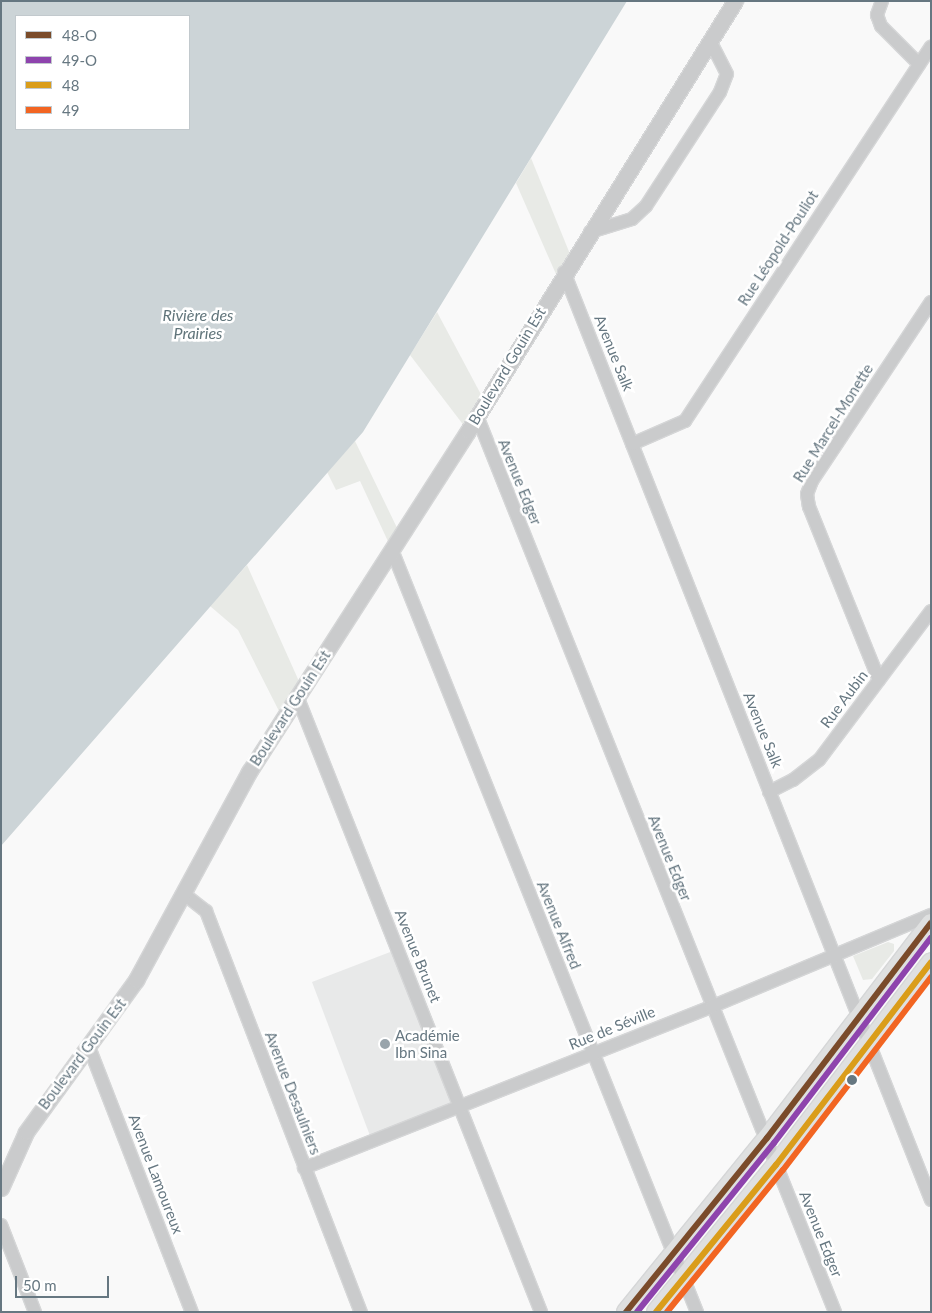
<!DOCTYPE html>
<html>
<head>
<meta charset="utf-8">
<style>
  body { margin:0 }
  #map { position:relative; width:932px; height:1313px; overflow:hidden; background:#f9f9f9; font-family:Lato,sans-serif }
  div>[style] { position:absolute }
  .built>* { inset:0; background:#e8e9e9 }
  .green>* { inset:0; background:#e8eae6 }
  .water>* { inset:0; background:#ccd4d7 }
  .roads { filter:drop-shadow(1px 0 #d5d6d7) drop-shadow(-1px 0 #d5d6d7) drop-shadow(0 1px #d5d6d7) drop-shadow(0 -1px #d5d6d7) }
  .minor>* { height:12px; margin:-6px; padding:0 6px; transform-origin:6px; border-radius:6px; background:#cacbcc }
  .tertiary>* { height:15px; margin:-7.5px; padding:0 7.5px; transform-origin:7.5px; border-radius:7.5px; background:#cacbcc }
  .secondary>* { height:18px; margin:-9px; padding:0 9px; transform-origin:9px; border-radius:9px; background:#dfe0e0 }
  .bus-1>* { height:6px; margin:-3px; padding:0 3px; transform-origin:3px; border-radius:3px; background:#7a4b2a }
  .bus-2>* { height:6px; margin:-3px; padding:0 3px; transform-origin:3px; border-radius:3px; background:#8e44ad }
  .bus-3>* { height:6px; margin:-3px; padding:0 3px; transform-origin:3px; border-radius:3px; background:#da9d1a }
  .bus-4>* { height:6px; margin:-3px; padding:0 3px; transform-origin:3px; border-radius:3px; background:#f26522 }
  .dots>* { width:14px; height:14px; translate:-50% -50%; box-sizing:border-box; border:2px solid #fff; border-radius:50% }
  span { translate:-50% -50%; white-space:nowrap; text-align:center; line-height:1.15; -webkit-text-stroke:5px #fff; paint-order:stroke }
  .street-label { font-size:15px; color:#667781 }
  .poi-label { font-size:15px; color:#667781 }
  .left { translate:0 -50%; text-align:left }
  .water-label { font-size:16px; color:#61757b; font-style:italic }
  .frame { position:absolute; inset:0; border:2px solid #667781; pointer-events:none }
  .legend { position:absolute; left:15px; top:15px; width:175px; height:115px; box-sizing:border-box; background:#fff; border:1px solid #c2c9cd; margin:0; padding:6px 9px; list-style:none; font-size:15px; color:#667781 }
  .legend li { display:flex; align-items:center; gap:10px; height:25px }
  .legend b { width:25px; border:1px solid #c2c9cd }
  .scale { position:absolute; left:15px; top:1276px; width:94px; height:22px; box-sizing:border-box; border:2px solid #667781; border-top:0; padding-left:6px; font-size:15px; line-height:18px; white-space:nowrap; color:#667781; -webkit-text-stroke:4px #fff; paint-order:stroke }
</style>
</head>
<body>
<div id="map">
  <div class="built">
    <div style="clip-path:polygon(398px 949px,460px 1106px,372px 1141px,312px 982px)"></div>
  </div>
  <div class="green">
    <div style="clip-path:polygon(531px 158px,572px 259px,559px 281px,516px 183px)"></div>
    <div style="clip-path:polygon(437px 312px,485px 402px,468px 431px,410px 355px)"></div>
    <div style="clip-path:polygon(355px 441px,401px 536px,392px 550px,360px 481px,336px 490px,327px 472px)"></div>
    <div style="clip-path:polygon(247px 565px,302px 688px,283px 719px,238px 630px,210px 606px)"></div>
    <div style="clip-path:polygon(888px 942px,894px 944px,894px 951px,872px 979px,863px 980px,853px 956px)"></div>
  </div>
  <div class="water">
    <div style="clip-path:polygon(evenodd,1px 1px,627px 1px,363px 432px,1px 846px,1px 1px,16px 16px,189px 16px,189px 129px,16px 129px,16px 16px)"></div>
  </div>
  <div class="roads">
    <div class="minor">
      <div style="left:882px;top:1px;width:15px;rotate:110deg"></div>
      <div style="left:877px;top:15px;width:12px;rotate:70deg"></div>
      <div style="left:881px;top:26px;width:54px;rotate:45deg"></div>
      <div style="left:590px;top:232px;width:44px;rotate:-17.2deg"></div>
      <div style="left:632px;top:219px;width:19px;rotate:-43deg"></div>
      <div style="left:646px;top:206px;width:136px;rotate:-57deg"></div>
      <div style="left:720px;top:92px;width:19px;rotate:-69deg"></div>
      <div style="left:727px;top:74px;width:38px;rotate:-117deg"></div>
      <div style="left:564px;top:272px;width:998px;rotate:68.42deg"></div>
      <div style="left:477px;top:416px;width:965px;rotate:68.22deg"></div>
      <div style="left:632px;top:444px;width:58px;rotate:-23.5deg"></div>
      <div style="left:685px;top:421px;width:448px;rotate:-56.7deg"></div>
      <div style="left:392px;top:550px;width:821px;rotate:68.19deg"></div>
      <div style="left:879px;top:680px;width:187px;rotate:-112deg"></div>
      <div style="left:809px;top:507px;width:13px;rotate:-99deg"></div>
      <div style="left:807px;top:494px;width:14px;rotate:-69deg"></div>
      <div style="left:812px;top:481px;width:215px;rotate:-56.4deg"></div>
      <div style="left:297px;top:696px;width:663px;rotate:68.39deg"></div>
      <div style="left:769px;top:792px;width:27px;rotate:-27deg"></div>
      <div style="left:793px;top:780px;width:33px;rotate:-38deg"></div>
      <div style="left:819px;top:760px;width:186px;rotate:-53.1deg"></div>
      <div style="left:184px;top:894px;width:28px;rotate:38deg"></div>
      <div style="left:206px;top:911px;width:430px;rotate:68.9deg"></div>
      <div style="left:89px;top:1047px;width:284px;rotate:68.8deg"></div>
      <div style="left:304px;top:1168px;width:438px;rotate:-21.6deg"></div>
      <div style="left:711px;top:1007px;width:238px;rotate:-22.7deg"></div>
      <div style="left:1px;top:1225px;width:93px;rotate:68.7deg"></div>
    </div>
    <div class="tertiary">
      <div style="left:1px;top:1188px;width:61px;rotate:-65.9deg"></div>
      <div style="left:26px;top:1132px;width:188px;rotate:-54.1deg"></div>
      <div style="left:136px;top:980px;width:237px;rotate:-61.5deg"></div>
      <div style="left:249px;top:772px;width:405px;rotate:-57.3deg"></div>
      <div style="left:468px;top:431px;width:506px;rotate:-58.16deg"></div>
    </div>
    <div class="secondary">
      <div style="left:626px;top:1312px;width:224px;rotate:-51deg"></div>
      <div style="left:767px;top:1138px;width:270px;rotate:-52.7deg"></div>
      <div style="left:656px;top:1312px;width:190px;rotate:-50.8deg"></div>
      <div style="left:776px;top:1165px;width:255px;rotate:-52.6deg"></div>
    </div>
  </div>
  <div class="bus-1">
    <div style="left:626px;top:1312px;width:224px;rotate:-51deg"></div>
    <div style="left:767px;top:1138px;width:270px;rotate:-52.7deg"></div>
  </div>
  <div class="bus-2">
    <div style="left:637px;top:1312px;width:218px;rotate:-51deg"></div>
    <div style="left:774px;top:1143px;width:258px;rotate:-52.6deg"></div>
  </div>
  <div class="bus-3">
    <div style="left:656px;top:1312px;width:190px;rotate:-50.8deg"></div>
    <div style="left:776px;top:1165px;width:255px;rotate:-52.6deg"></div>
  </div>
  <div class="bus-4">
    <div style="left:667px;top:1312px;width:183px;rotate:-50.8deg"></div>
    <div style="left:783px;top:1170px;width:243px;rotate:-52.5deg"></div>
  </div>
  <div class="dots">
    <div style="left:385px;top:1044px;background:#99a4ab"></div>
    <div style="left:852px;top:1080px;background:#667781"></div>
  </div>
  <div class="street-label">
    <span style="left:778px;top:248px;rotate:-57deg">Rue Léopold-Pouliot</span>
    <span style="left:614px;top:353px;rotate:68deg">Avenue Salk</span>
    <span style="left:507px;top:366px;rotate:-59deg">Boulevard Gouin Est</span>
    <span style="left:833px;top:423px;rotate:-58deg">Rue Marcel-Monette</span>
    <span style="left:520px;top:482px;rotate:68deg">Avenue Edger</span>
    <span style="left:844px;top:699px;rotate:-53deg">Rue Aubin</span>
    <span style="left:290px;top:708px;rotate:-57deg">Boulevard Gouin Est</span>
    <span style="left:763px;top:730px;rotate:68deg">Avenue Salk</span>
    <span style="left:670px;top:858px;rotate:68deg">Avenue Edger</span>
    <span style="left:559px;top:925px;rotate:68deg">Avenue Alfred</span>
    <span style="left:418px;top:956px;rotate:68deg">Avenue Brunet</span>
    <span style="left:612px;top:1028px;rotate:-22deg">Rue de Séville</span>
    <span style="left:82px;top:1054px;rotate:-53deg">Boulevard Gouin Est</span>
    <span style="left:293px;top:1093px;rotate:69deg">Avenue Desaulniers</span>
    <span style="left:156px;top:1174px;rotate:69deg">Avenue Lamoureux</span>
    <span style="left:821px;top:1234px;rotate:68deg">Avenue Edger</span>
  </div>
  <div class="poi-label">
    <span class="left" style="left:395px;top:1044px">Académie<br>Ibn Sina</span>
  </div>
  <div class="water-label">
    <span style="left:198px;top:324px">Rivière des<br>Prairies</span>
  </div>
  <div class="frame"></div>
  <ul class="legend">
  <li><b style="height:6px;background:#7a4b2a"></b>48-O</li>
  <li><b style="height:6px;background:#8e44ad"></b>49-O</li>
  <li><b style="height:6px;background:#da9d1a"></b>48</li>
  <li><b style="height:6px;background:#f26522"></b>49</li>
  </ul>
  <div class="scale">50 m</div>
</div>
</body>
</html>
